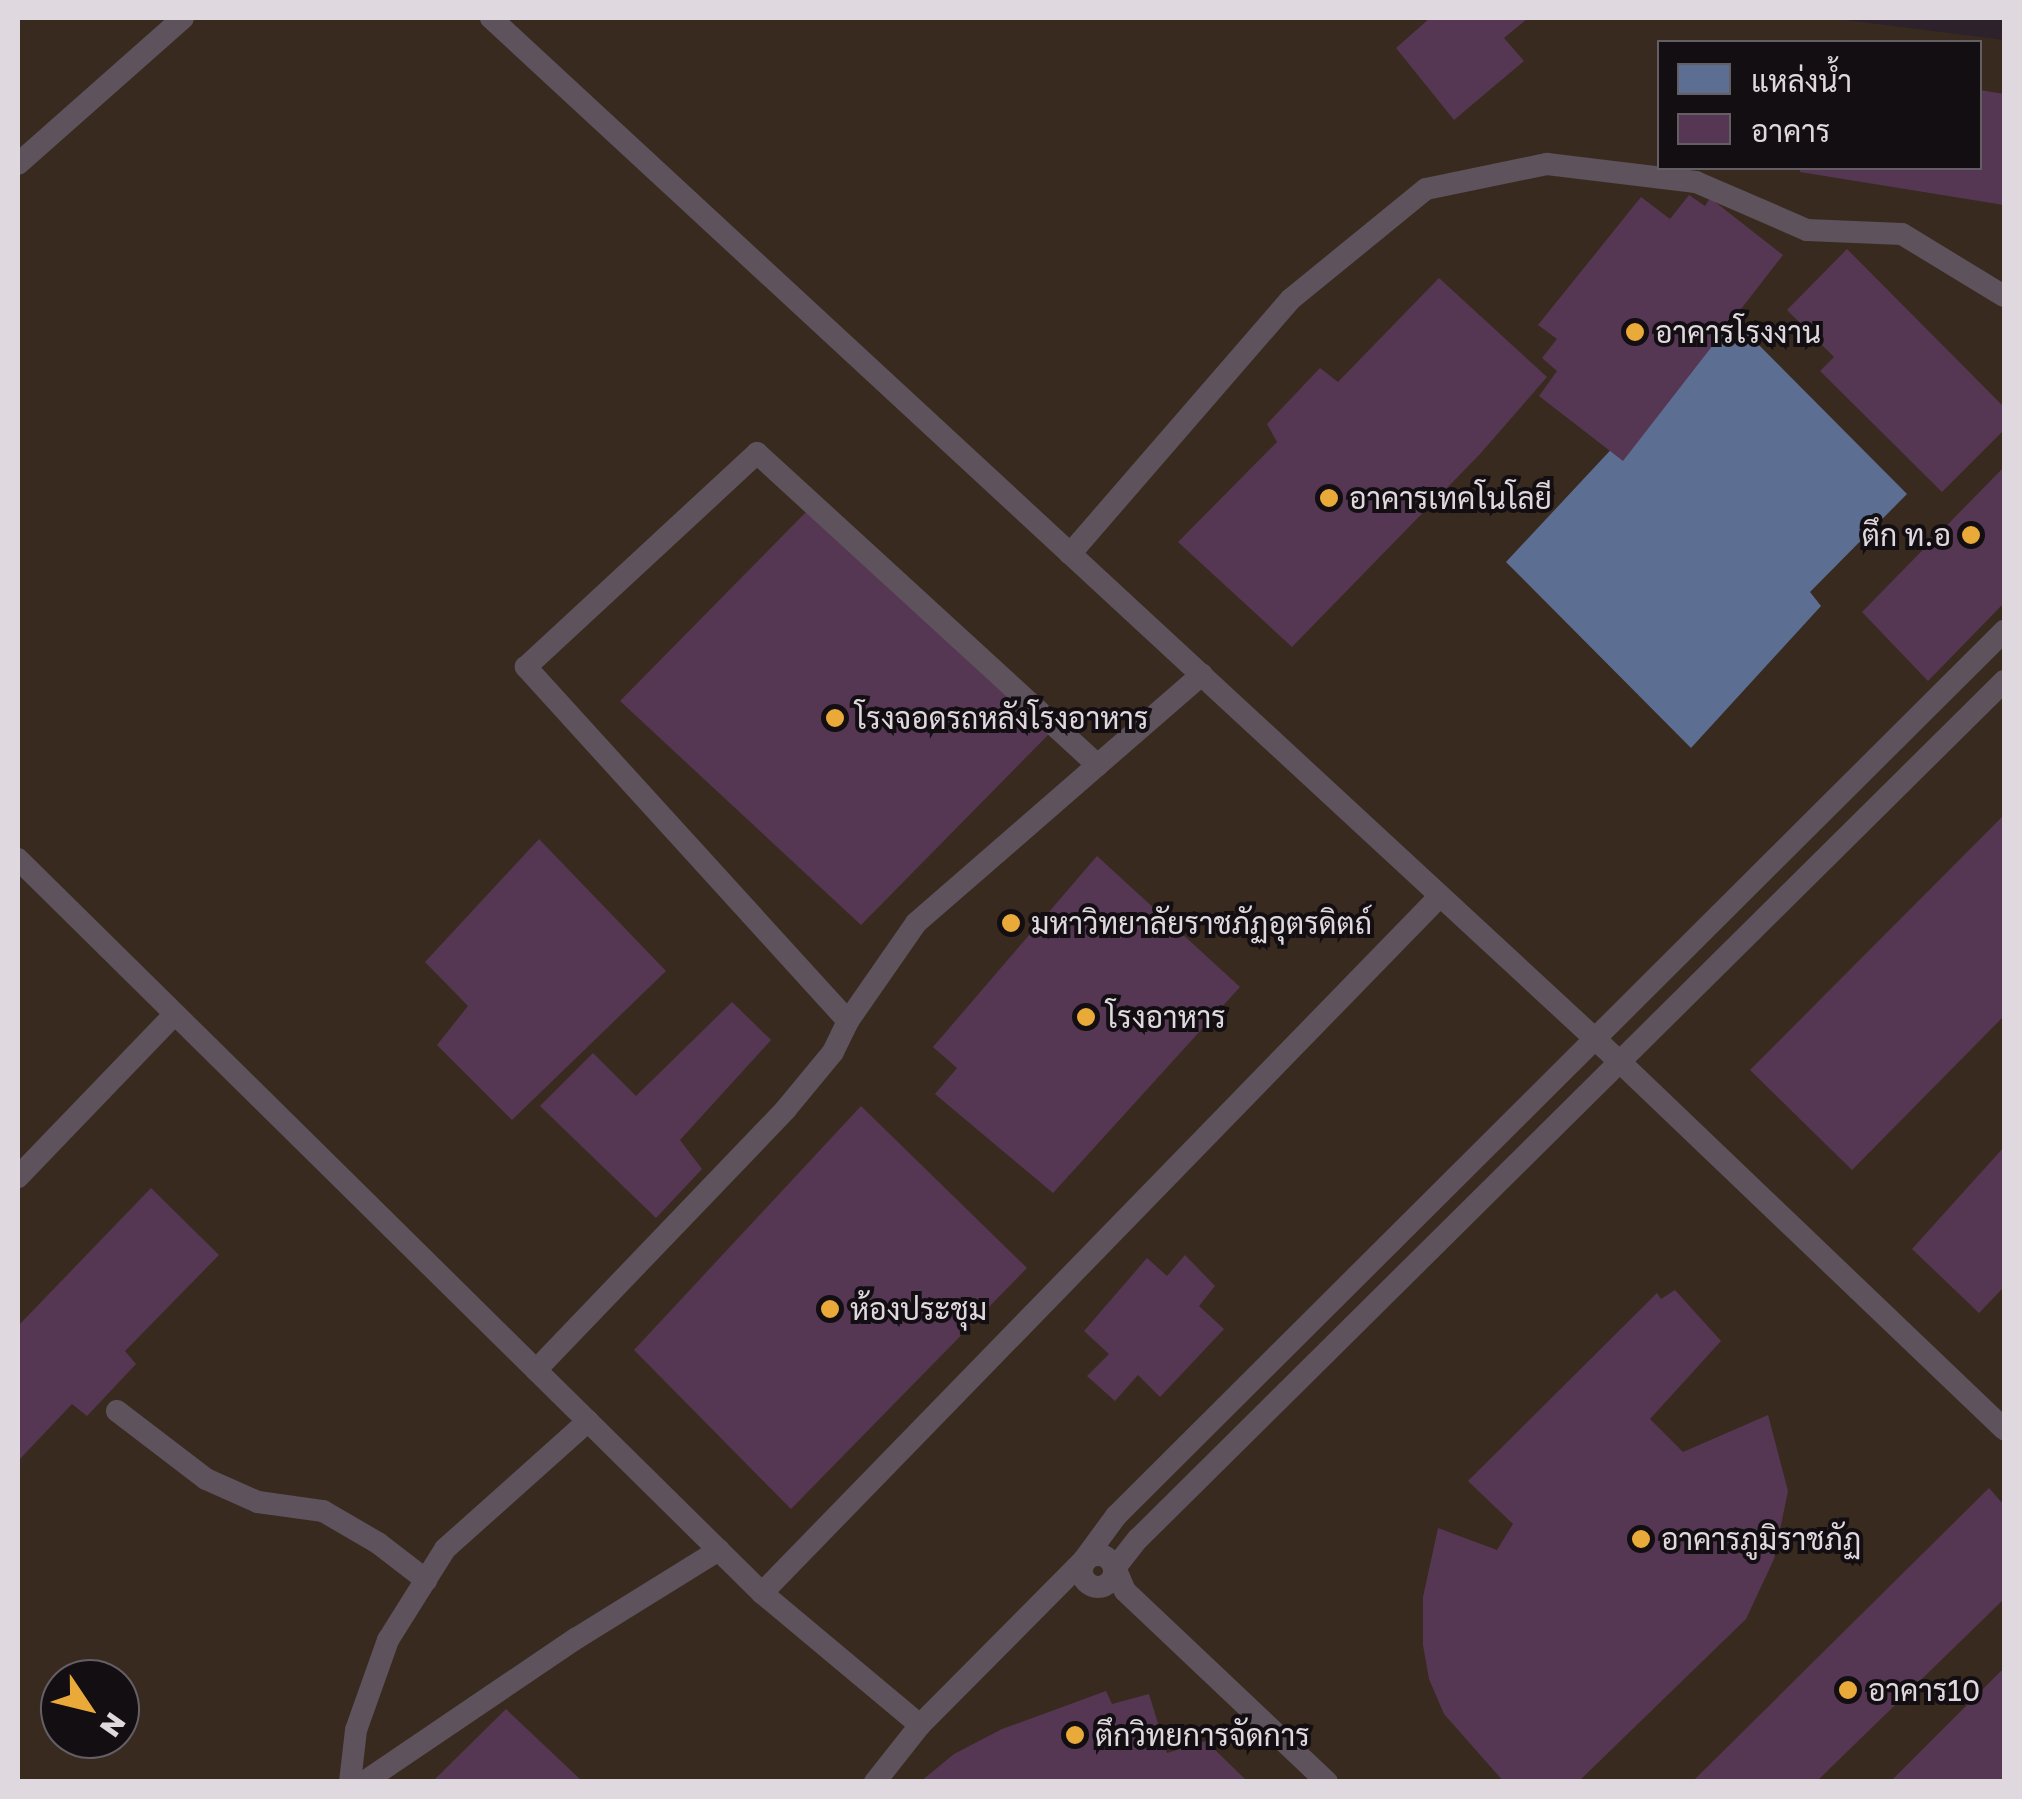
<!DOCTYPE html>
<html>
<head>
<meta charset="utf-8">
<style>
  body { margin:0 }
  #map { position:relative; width:2022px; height:1799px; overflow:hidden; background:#2d222c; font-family:"Golos Text",Sarabun,sans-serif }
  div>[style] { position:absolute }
  .education>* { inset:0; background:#392a1f }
  .water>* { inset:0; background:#5c6f92 }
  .building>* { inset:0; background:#553753 }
  .service>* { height:22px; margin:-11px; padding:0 11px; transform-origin:11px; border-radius:11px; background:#5e525d }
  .service>.ring { margin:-11px; padding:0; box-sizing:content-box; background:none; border:22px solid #5e525d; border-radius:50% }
  .dots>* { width:28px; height:28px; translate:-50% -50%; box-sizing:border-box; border:5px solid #120e12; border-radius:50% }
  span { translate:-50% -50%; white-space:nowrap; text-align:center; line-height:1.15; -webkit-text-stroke:8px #120e12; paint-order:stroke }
  .poi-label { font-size:30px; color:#dfd8de }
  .left { translate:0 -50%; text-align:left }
  .right { translate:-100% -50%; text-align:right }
  .frame { position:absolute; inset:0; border:20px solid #dfd8de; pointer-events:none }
  .legend { position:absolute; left:1657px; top:40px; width:325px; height:130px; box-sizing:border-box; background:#120e12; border:2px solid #645f64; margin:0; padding:12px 18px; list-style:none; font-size:30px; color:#dfd8de }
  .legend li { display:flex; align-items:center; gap:20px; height:50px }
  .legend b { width:50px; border:2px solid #645f64 }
  .north { position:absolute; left:40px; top:1659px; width:100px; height:100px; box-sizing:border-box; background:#120e12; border:2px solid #645f64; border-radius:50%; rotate:125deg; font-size:28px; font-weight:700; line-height:40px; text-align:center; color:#dfd8de }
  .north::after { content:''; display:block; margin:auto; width:35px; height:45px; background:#eaaa39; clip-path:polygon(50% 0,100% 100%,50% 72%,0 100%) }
</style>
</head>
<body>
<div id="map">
  <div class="education">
    <div style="clip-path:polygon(evenodd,18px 18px,1830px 18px,2004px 40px,2004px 1781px,18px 1781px,18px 18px,1660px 42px,1980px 42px,1980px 168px,1660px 168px,1660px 42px,18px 18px,60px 1679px,120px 1679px,120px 1739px,60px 1739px,60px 1679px)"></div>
  </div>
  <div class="water">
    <div style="clip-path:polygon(1733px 319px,1907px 494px,1810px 592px,1821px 606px,1691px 748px,1506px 562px)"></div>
  </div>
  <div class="building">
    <div style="clip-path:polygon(1430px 18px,1528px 18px,1504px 38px,1524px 61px,1454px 120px,1396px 48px)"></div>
    <div style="clip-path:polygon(1980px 90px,2004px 94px,2004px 205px,1800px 172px,1800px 168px,1980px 168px)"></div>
    <div style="clip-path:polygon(1689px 195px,1705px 206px,1710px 198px,1783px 255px,1623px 461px,1539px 396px,1557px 371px,1542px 358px,1557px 339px,1538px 325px,1641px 197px,1670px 219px)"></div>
    <div style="clip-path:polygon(1847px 249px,2004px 407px,2004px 430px,1942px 492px,1820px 371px,1834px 357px,1787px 310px)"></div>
    <div style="clip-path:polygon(1439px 278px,1547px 377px,1480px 454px,1292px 647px,1178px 542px,1277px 442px,1267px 424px,1320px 368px,1338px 382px)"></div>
    <div style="clip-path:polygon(2004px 467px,2004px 603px,1928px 681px,1862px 612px)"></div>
    <div style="clip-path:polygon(810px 508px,1049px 734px,861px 925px,620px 701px)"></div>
    <div style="clip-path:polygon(2004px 815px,2004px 1016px,1852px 1170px,1750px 1070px)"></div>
    <div style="clip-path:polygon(539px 839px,666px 971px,512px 1120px,437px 1045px,468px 1006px,425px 962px)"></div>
    <div style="clip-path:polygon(1097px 856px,1240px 987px,1053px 1193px,935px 1094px,957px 1068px,933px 1047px)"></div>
    <div style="clip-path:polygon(732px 1002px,771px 1040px,680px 1140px,702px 1169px,656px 1218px,540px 1106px,593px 1053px,636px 1096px)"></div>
    <div style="clip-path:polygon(861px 1106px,1027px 1268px,791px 1509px,634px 1350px)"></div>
    <div style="clip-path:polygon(2004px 1147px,2004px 1287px,1979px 1313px,1912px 1249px)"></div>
    <div style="clip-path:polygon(151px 1188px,219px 1255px,125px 1351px,136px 1364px,87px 1416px,72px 1404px,18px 1461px,18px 1326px)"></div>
    <div style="clip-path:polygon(1185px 1255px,1215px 1286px,1199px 1306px,1224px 1329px,1160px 1397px,1138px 1375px,1115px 1401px,1087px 1376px,1109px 1354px,1084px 1331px,1147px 1258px,1167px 1276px)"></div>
    <div style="clip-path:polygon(1675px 1290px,1721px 1341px,1650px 1419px,1683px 1452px,1768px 1415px,1788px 1491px,1774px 1559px,1746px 1619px,1578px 1782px,1504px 1782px,1444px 1714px,1429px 1679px,1423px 1645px,1423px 1597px,1438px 1528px,1497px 1550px,1513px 1524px,1468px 1481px,1657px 1293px,1661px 1299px)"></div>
    <div style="clip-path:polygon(1989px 1488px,2004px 1505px,2004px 1599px,1816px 1782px,1692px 1782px)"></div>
    <div style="clip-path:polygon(2004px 1668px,2004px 1782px,1890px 1782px)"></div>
    <div style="clip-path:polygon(1106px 1691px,1112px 1704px,1149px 1694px,1167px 1753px,1206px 1741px,1248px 1782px,920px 1782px,954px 1754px,1002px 1729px)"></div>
    <div style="clip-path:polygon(506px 1709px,583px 1782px,432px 1782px)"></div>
  </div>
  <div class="service">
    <div style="left:491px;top:18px;width:1536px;rotate:42.76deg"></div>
    <div style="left:1619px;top:1061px;width:533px;rotate:43.71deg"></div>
    <div style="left:18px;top:164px;width:220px;rotate:-41.5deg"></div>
    <div style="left:1070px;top:554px;width:337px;rotate:-49.1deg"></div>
    <div style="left:1291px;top:299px;width:174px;rotate:-39.2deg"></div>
    <div style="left:1426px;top:189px;width:124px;rotate:-11.7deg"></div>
    <div style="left:1547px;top:164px;width:150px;rotate:6.9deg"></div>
    <div style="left:1696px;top:182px;width:121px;rotate:23.4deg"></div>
    <div style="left:1807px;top:230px;width:95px;rotate:2.4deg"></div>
    <div style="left:1902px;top:234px;width:119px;rotate:31.3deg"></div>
    <div style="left:18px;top:859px;width:1045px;rotate:44.61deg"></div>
    <div style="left:762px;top:1593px;width:206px;rotate:39.9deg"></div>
    <div style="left:920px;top:1725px;width:231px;rotate:-45.2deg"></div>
    <div style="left:1083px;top:1561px;width:56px;rotate:-53.7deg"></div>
    <div style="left:1116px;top:1516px;width:1254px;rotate:-44.9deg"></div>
    <div style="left:848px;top:1021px;width:479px;rotate:-132.3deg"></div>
    <div style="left:526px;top:667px;width:315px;rotate:-42.8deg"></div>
    <div style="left:757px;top:453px;width:462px;rotate:42.5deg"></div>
    <div style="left:18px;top:1177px;width:226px;rotate:-46.1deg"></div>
    <div style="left:536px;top:1370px;width:361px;rotate:-46.2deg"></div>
    <div style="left:786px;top:1109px;width:74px;rotate:-50.5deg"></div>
    <div style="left:833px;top:1052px;width:34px;rotate:-64deg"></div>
    <div style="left:848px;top:1021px;width:119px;rotate:-55.2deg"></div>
    <div style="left:916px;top:923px;width:379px;rotate:-41deg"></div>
    <div style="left:117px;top:1411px;width:112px;rotate:37.4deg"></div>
    <div style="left:206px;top:1479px;width:57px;rotate:23.9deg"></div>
    <div style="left:258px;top:1502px;width:66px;rotate:7.9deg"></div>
    <div style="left:323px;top:1511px;width:64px;rotate:30.2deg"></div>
    <div style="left:378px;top:1543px;width:61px;rotate:37.6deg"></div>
    <div class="ring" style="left:1082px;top:1555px;width:10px;height:10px"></div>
    <div style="left:762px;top:1593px;width:972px;rotate:-45.79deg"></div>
    <div style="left:350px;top:1782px;width:52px;rotate:-83.4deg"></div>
    <div style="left:356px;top:1730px;width:96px;rotate:-70.4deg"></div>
    <div style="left:388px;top:1640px;width:107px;rotate:-57.9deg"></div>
    <div style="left:445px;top:1549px;width:192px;rotate:-41.8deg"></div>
    <div style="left:364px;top:1782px;width:257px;rotate:-34.1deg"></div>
    <div style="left:577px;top:1638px;width:167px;rotate:-31.8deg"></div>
    <div style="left:875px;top:1782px;width:73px;rotate:-51.7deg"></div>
    <div style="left:1327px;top:1782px;width:278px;rotate:-136.6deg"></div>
    <div style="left:1125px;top:1591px;width:25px;rotate:-113deg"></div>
    <div style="left:1115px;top:1568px;width:37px;rotate:-52deg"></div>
    <div style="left:1138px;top:1539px;width:1219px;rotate:-44.73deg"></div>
  </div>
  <div class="dots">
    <div style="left:1635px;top:332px;background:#eaaa39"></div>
    <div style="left:1329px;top:498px;background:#eaaa39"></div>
    <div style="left:1971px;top:535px;background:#eaaa39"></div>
    <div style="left:835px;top:718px;background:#eaaa39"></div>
    <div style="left:1011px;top:923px;background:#eaaa39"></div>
    <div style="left:1086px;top:1017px;background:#eaaa39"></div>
    <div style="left:830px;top:1309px;background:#eaaa39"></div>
    <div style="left:1641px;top:1539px;background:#eaaa39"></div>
    <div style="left:1848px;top:1690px;background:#eaaa39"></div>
    <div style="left:1075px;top:1735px;background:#eaaa39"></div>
  </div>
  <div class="poi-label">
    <span class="left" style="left:1655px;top:332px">อาคารโรงงาน</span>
    <span class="left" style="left:1349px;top:498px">อาคารเทคโนโลยี</span>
    <span class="right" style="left:1951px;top:535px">ตึก ท.อ</span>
    <span class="left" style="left:855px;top:718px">โรงจอดรถหลังโรงอาหาร</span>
    <span class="left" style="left:1031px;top:923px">มหาวิทยาลัยราชภัฏอุตรดิตถ์</span>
    <span class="left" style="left:1106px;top:1017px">โรงอาหาร</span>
    <span class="left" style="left:850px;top:1309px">ห้องประชุม</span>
    <span class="left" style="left:1661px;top:1539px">อาคารภูมิราชภัฏ</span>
    <span class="left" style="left:1868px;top:1690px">อาคาร10</span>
    <span class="left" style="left:1095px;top:1735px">ตึกวิทยการจัดการ</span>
  </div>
  <div class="frame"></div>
  <ul class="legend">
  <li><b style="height:28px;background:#5c6f92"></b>แหล่งน้ำ</li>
  <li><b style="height:28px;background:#553753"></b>อาคาร</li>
  </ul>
  <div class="north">N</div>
</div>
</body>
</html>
